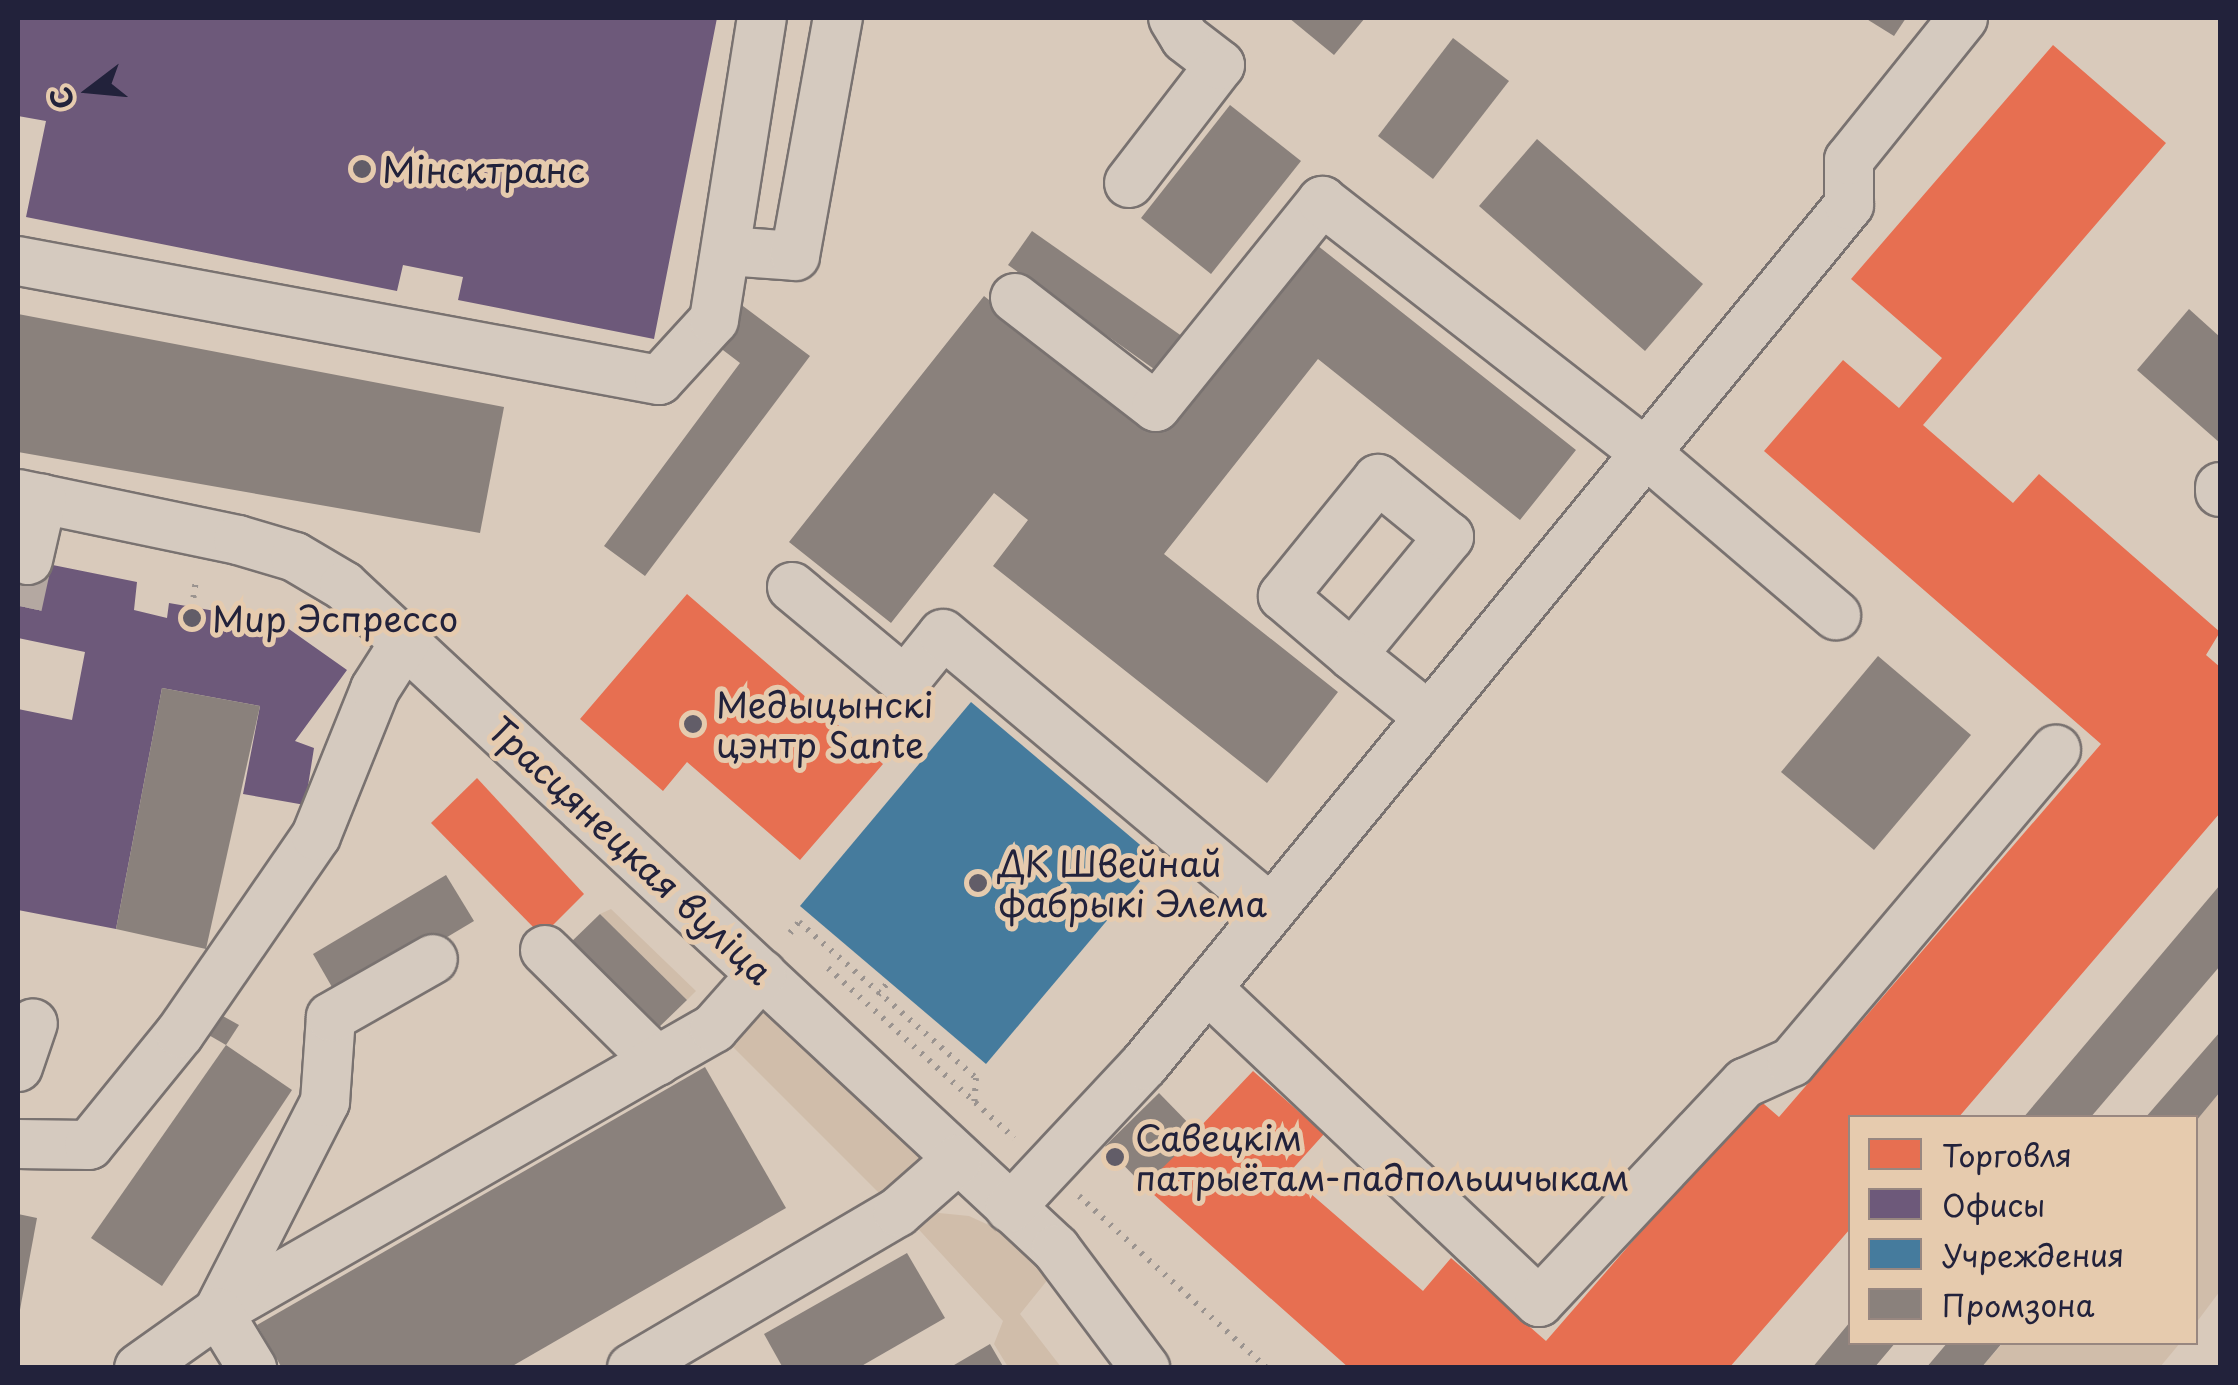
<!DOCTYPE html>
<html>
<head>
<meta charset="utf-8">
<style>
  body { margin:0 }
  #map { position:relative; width:2238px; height:1385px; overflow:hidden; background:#d9cabb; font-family:"Playpen Sans",sans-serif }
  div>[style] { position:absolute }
  .green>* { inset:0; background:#d0bdaa }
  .shops>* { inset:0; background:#e76f51 }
  .offices>* { inset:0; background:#6d597a }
  .public>* { inset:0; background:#457b9d }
  .industry>* { inset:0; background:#8a817c }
  .minor-tunnel>* { height:48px; margin-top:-24px; transform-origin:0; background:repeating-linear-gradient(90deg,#b4a8a1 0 48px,transparent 0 72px) }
  .path>* { height:6px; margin-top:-3px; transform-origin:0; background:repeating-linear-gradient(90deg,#9b9490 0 2.5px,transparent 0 10.5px) }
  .roads { filter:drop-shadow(2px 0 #797270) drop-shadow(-2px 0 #797270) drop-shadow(0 2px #797270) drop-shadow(0 -2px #797270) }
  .minor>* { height:48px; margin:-24px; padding:0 24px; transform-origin:24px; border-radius:24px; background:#d5cabf }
  .dots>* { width:28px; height:28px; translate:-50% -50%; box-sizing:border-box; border:5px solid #e6cbae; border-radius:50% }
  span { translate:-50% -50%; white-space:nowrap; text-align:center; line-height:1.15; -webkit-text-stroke:10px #e6cbae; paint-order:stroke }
  .poi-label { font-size:35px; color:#22223b }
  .left { translate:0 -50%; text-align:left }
  .street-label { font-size:35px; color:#22223b }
  .frame { position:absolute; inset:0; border:20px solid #22223b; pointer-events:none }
  .legend { position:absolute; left:1848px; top:1115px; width:350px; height:230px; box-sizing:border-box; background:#e6cbae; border:2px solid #988780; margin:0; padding:12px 18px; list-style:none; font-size:30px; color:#22223b }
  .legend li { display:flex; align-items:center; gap:20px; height:50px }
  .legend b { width:50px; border:2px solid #988780 }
  .north { position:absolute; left:40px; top:40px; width:100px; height:100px; -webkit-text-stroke:8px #e6cbae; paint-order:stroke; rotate:254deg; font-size:28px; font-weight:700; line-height:40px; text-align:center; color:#22223b }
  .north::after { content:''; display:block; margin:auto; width:35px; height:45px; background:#22223b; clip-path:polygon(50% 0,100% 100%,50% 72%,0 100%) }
</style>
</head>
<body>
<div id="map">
  <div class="green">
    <div style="clip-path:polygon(611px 909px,696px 991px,687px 1000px,600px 914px)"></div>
    <div style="clip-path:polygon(762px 986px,934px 1166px,889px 1203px,721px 1035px)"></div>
    <div style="clip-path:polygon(2220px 1092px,2220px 1291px,2196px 1323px,2196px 1121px)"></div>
    <div style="clip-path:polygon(929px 1212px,969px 1216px,993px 1227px,1049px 1278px,1020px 1314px,1061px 1367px,1008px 1367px,994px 1344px,1003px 1321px,911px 1221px)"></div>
    <div style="clip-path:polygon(2003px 1343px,2180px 1343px,2160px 1367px,1981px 1368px)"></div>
  </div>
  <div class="shops">
    <div style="clip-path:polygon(2053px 45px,2166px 143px,1923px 425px,2013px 503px,2039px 474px,2220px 632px,2206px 655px,2220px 667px,2220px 813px,1958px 1118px,1850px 1118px,1850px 1229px,1729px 1368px,1349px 1368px,1144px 1186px,1253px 1071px,1324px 1134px,1288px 1174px,1423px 1291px,1451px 1258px,1546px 1341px,1757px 1098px,1779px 1117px,2101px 744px,1764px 451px,1843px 360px,1899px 408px,1942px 358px,1851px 279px)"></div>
    <div style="clip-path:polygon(687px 594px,883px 764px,800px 860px,687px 762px,663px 791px,580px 719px)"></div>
    <div style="clip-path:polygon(477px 778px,584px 894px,542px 936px,431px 823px)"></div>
  </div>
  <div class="offices">
    <div style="clip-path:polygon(18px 18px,717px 18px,654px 339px,458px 300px,463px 277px,403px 265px,397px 291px,26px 217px,46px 121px,18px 116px)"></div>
    <div style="clip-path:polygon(18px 558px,137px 582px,134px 610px,167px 618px,169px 603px,279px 622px,347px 670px,295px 741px,314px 748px,305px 805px,243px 794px,260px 706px,162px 688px,116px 929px,18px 910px,18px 709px,72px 720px,85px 652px,18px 638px)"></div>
  </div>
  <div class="public">
    <div style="clip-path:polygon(971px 702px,1158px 860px,986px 1064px,800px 906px)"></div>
  </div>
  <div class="industry">
    <div style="clip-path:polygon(1289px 18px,1365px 18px,1334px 55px)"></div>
    <div style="clip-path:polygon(1865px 18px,1906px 18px,1894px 36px)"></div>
    <div style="clip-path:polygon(1453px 38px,1509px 81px,1433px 179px,1378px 136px)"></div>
    <div style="clip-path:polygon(1230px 105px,1301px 161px,1211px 274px,1141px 218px)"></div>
    <div style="clip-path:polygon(1537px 139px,1703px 284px,1645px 351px,1479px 206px)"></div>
    <div style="clip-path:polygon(1032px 231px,1186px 339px,1161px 374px,1008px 265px)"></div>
    <div style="clip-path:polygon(1308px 238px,1576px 450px,1520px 520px,1318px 359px,1164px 554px,1338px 692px,1267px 783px,993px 566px,1028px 520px,994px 493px,891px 623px,789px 542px,984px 296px,1156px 432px)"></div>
    <div style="clip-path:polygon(743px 306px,810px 356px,645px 576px,604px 546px,740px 363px,715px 344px)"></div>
    <div style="clip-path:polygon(2189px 309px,2220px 337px,2220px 443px,2137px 370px)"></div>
    <div style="clip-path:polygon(18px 314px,504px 407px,480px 533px,18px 452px)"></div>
    <div style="clip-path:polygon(1878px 656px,1971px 735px,1874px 850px,1781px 772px)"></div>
    <div style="clip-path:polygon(162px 688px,260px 706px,206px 949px,116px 929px)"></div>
    <div style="clip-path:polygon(446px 875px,474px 921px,340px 1001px,313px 954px)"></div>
    <div style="clip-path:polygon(2220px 885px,2220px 966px,2090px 1118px,2023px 1118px)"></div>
    <div style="clip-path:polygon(600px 914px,687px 1000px,655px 1031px,568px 945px)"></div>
    <div style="clip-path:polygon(212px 1010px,239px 1025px,226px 1045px,200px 1030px)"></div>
    <div style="clip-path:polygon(2220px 1032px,2220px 1092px,2196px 1121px,2145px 1118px)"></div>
    <div style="clip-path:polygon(226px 1045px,292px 1090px,162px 1286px,91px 1238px)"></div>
    <div style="clip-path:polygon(705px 1067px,786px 1208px,509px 1368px,282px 1368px,257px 1325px)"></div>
    <div style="clip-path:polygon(1159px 1093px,1198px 1133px,1144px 1186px,1105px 1146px)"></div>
    <div style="clip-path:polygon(18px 1214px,37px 1218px,19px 1315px,18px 1314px)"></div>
    <div style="clip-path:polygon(907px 1253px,945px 1318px,858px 1368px,783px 1368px,764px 1334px)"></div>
    <div style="clip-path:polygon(1850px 1322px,1850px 1342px,1896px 1342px,1874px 1368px,1812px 1368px)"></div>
    <div style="clip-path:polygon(1948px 1342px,2003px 1342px,1981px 1368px,1926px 1368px)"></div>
    <div style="clip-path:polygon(990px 1344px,1004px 1368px,949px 1368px)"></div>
  </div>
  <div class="minor-tunnel">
    <div style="left:18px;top:606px;width:47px;rotate:-77.7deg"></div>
  </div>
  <div class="path">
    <div style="left:192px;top:608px;width:27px;rotate:-82deg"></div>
    <div style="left:790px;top:933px;width:14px;rotate:-51deg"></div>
    <div style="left:799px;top:922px;width:236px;rotate:41.4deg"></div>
    <div style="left:976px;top:1078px;width:26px;rotate:94deg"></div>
    <div style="left:828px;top:968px;width:252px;rotate:42.4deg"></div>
    <div style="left:878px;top:995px;width:18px;rotate:-52deg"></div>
    <div style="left:1079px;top:1196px;width:255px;rotate:42.5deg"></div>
  </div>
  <div class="roads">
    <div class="minor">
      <div style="left:1129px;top:183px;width:149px;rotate:-52.4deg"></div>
      <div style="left:1220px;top:65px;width:44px;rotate:-142.4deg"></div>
      <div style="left:1185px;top:38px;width:23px;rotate:-121deg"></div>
      <div style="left:726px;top:251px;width:69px;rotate:4.1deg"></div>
      <div style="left:795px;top:256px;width:242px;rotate:-79.8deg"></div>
      <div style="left:18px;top:261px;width:652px;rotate:10.52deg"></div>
      <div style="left:659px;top:380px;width:81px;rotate:-47.5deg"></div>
      <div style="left:714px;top:320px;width:306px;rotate:-81deg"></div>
      <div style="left:1015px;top:298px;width:178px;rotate:37.7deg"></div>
      <div style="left:1156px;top:407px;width:265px;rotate:-51.1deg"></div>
      <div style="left:1322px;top:201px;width:410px;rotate:37.9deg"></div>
      <div style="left:1646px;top:453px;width:250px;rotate:40.5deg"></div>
      <div style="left:2220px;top:487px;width:5px;rotate:90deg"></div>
      <div style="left:18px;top:494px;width:225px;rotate:11.8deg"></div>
      <div style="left:238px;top:540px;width:59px;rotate:16.6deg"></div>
      <div style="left:295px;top:557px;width:57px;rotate:30.6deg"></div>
      <div style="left:344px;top:586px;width:973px;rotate:42.96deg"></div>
      <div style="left:1056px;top:1249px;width:149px;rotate:53.2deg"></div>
      <div style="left:28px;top:560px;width:63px;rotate:-77.1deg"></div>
      <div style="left:792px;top:587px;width:147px;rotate:39.8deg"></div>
      <div style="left:905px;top:681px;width:60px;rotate:-51deg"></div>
      <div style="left:943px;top:634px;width:428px;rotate:40deg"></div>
      <div style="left:1352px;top:655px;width:153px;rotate:-50.6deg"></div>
      <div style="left:1449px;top:537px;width:92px;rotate:-140.8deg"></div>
      <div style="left:1378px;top:479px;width:151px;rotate:129.1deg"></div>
      <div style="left:1283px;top:596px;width:91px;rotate:40.5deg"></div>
      <div style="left:1352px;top:655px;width:99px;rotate:38.8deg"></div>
      <div style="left:545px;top:950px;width:158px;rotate:44.7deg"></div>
      <div style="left:1207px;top:988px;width:457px;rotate:43.4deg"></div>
      <div style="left:1539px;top:1302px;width:301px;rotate:-46.8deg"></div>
      <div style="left:1745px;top:1083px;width:51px;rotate:-24.1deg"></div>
      <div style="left:1792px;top:1062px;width:409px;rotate:-49.8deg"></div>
      <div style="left:18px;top:1067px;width:46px;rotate:-71.2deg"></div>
      <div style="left:18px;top:1144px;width:71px;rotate:0.8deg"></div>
      <div style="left:89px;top:1145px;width:144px;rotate:-50.9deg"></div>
      <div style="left:180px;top:1033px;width:239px;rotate:-55.4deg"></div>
      <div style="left:316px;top:836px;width:158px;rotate:-68.1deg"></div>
      <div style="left:375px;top:689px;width:59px;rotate:-57.4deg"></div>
      <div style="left:1010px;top:1208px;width:196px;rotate:-46.9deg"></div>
      <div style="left:1144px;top:1065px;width:1112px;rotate:-50.66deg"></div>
      <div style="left:1849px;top:205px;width:45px;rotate:-90deg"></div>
      <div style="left:1849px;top:160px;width:182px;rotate:-51.2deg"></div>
      <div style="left:218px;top:1312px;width:572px;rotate:-29.79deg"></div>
      <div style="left:714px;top:1028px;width:72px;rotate:-48.4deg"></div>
      <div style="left:218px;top:1312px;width:236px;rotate:-63deg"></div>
      <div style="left:325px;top:1102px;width:85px;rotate:-86deg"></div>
      <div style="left:331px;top:1017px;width:117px;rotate:-29.6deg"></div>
      <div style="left:139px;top:1368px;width:97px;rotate:-35.3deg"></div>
      <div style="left:218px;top:1312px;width:66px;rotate:58.7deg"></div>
      <div style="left:632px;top:1368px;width:308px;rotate:-30.4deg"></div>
      <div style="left:898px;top:1212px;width:79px;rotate:-41.4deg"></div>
    </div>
  </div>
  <div class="dots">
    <div style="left:362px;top:169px;background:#625d68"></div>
    <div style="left:192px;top:618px;background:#625d68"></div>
    <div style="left:693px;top:724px;background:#625d68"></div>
    <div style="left:978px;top:883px;background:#625d68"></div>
    <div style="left:1115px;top:1157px;background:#625d68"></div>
  </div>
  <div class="poi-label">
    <span class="left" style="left:382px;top:169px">Мінсктранс</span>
    <span class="left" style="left:212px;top:618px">Мир Эспрессо</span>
    <span class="left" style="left:716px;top:724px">Медыцынскі<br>цэнтр Sante</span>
    <span class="left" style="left:998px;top:883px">ДК Швейнай<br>фабрыкі Элема</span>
    <span class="left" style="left:1135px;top:1157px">Савецкім<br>патрыётам-падпольшчыкам</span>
  </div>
  <div class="street-label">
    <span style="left:631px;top:850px;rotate:43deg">Трасцянецкая вуліца</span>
  </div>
  <div class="frame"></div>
  <ul class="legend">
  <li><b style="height:28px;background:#e76f51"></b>Торговля</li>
  <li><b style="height:28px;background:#6d597a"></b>Офисы</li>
  <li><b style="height:28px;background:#457b9d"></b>Учреждения</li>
  <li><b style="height:28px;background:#8a817c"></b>Промзона</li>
  </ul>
  <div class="north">С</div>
</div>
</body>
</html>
